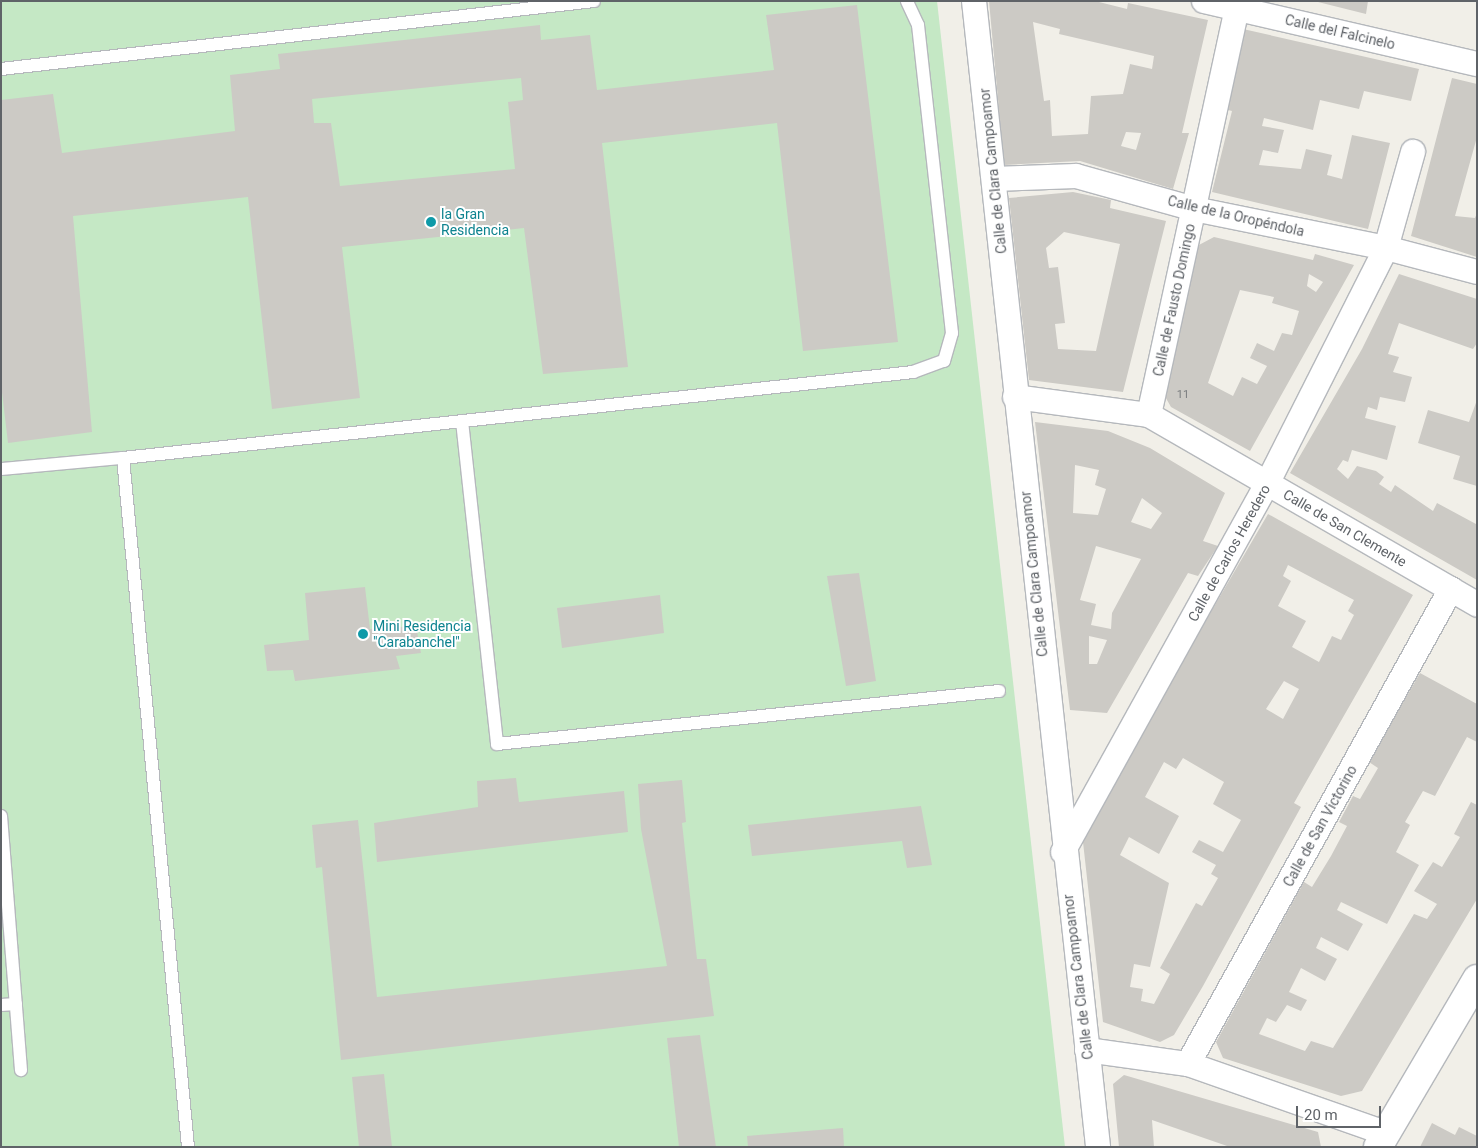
<!DOCTYPE html>
<html>
<head>
<meta charset="utf-8">
<style>
  body { margin:0 }
  #map { position:relative; width:1478px; height:1148px; overflow:hidden; background:#f1efe8; font-family:Roboto,sans-serif }
  div>[style] { position:absolute }
  .green>* { inset:0; background:#c5e8c5 }
  .building>* { inset:0; background:#cccac5 }
  .roads { filter:drop-shadow(1px 0 #b5b8bc) drop-shadow(-1px 0 #b5b8bc) drop-shadow(0 1px #b5b8bc) drop-shadow(0 -1px #b5b8bc) }
  .service>* { height:12px; margin:-6px; padding:0 6px; transform-origin:6px; border-radius:6px; background:#fff }
  .minor>* { height:24px; margin:-12px; padding:0 12px; transform-origin:12px; border-radius:12px; background:#fff }
  .tertiary>* { height:28px; margin:-14px; padding:0 14px; transform-origin:14px; border-radius:14px; background:#fff }
  .dots>* { width:14px; height:14px; translate:-50% -50%; box-sizing:border-box; border:2px solid #fff; border-radius:50% }
  span { translate:-50% -50%; white-space:nowrap; text-align:center; line-height:1.15; -webkit-text-stroke:4px #fff; paint-order:stroke }
  .number-label { font-size:11px; color:#7a7d7f }
  .number-label span { -webkit-text-stroke-width:0 }
  .street-label { font-size:14px; color:#5f6368 }
  .culture-label { font-size:14px; color:#0d838f }
  .left { translate:0 -50%; text-align:left }
  .frame { position:absolute; inset:0; border:2px solid #5f6368; pointer-events:none }
  .scale { position:absolute; left:1296px; top:1106px; width:85px; height:22px; box-sizing:border-box; border:2px solid #5f6368; border-top:0; padding-left:6px; font-size:15px; line-height:18px; white-space:nowrap; color:#5f6368; -webkit-text-stroke:4px #fff; paint-order:stroke }
</style>
</head>
<body>
<div id="map">
  <div class="green">
    <div style="clip-path:polygon(1px 1px,937px 1px,1065px 1147px,1px 1147px)"></div>
  </div>
  <div class="building">
    <div style="clip-path:polygon(evenodd,989px 1px,1095px 1px,1127px 9px,1128px 3px,1208px 20px,1182px 133px,1189px 133px,1173px 189px,1080px 161px,1004px 165px,989px 1px,1033px 22px,1060px 29px,1059px 34px,1154px 56px,1152px 69px,1130px 64px,1123px 94px,1091px 96px,1088px 134px,1052px 136px,1050px 100px,1044px 101px,1033px 22px,989px 1px,1126px 132px,1141px 133px,1136px 150px,1121px 146px,1126px 132px)"></div>
    <div style="clip-path:polygon(1314px 1px,1368px 1px,1366px 14px)"></div>
    <div style="clip-path:polygon(evenodd,857px 5px,898px 342px,803px 351px,777px 123px,602px 143px,628px 367px,543px 374px,524px 228px,342px 247px,360px 398px,272px 409px,248px 197px,73px 216px,92px 432px,8px 443px,1px 384px,1px 100px,53px 94px,62px 153px,235px 131px,230px 75px,280px 69px,278px 54px,540px 25px,541px 40px,590px 35px,597px 90px,774px 70px,766px 15px,857px 5px,521px 78px,523px 100px,508px 102px,515px 169px,340px 186px,331px 123px,314px 123px,312px 99px,521px 78px)"></div>
    <div style="clip-path:polygon(1243px 29px,1419px 69px,1411px 101px,1364px 91px,1359px 109px,1320px 100px,1313px 130px,1264px 118px,1262px 126px,1284px 130px,1278px 153px,1263px 150px,1259px 165px,1301px 169px,1306px 149px,1332px 155px,1327px 175px,1342px 179px,1352px 135px,1390px 143px,1368px 229px,1212px 192px,1232px 111px,1224px 109px)"></div>
    <div style="clip-path:polygon(1452px 78px,1477px 84px,1477px 137px,1455px 216px,1475px 218px,1477px 213px,1477px 257px,1411px 236px)"></div>
    <div style="clip-path:polygon(evenodd,1073px 192px,1111px 200px,1110px 208px,1166px 221px,1123px 392px,1029px 380px,1009px 198px,1073px 192px,1064px 232px,1120px 244px,1096px 351px,1058px 349px,1055px 324px,1065px 323px,1058px 267px,1049px 268px,1046px 248px,1064px 232px)"></div>
    <div style="clip-path:polygon(evenodd,1214px 237px,1313px 260px,1315px 254px,1354px 265px,1250px 451px,1171px 407px,1163px 393px,1197px 246px,1214px 237px,1309px 274px,1323px 282px,1316px 292px,1307px 286px,1309px 274px,1214px 237px,1240px 290px,1274px 297px,1272px 303px,1299px 311px,1292px 335px,1282px 333px,1274px 351px,1257px 343px,1250px 358px,1267px 366px,1257px 384px,1242px 377px,1233px 396px,1208px 383px,1240px 290px)"></div>
    <div style="clip-path:polygon(1399px 274px,1477px 299px,1477px 343px,1473px 349px,1399px 323px,1388px 354px,1399px 357px,1393px 372px,1412px 377px,1405px 402px,1380px 397px,1377px 410px,1368px 407px,1365px 418px,1396px 426px,1387px 460px,1352px 450px,1348px 462px,1343px 460px,1337px 469px,1348px 479px,1357px 466px,1376px 471px,1384px 477px,1379px 484px,1391px 492px,1395px 485px,1433px 511px,1437px 503px,1476px 524px,1477px 580px,1290px 473px,1362px 349px)"></div>
    <div style="clip-path:polygon(1477px 400px,1477px 486px,1453px 479px,1460px 456px,1418px 443px,1428px 410px,1469px 422px)"></div>
    <div style="clip-path:polygon(evenodd,1035px 422px,1108px 431px,1150px 448px,1225px 493px,1203px 541px,1218px 546px,1198px 576px,1188px 573px,1107px 713px,1070px 710px,1035px 422px,1075px 465px,1099px 470px,1095px 485px,1106px 489px,1098px 515px,1073px 513px,1075px 465px,1035px 422px,1142px 498px,1162px 513px,1151px 529px,1131px 522px,1142px 498px,1035px 422px,1096px 546px,1141px 559px,1112px 613px,1111px 629px,1091px 625px,1096px 604px,1080px 600px,1096px 546px,1035px 422px,1089px 636px,1107px 640px,1097px 664px,1089px 664px,1089px 636px)"></div>
    <div style="clip-path:polygon(evenodd,1268px 514px,1413px 595px,1294px 803px,1301px 807px,1203px 986px,1174px 1035px,1160px 1042px,1103px 1022px,1082px 833px,1268px 514px,1288px 565px,1354px 600px,1348px 611px,1354px 615px,1341px 640px,1332px 636px,1319px 662px,1292px 647px,1306px 621px,1278px 606px,1291px 581px,1283px 576px,1288px 565px,1268px 514px,1284px 681px,1299px 689px,1283px 719px,1266px 709px,1284px 681px,1268px 514px,1183px 758px,1224px 782px,1213px 804px,1241px 820px,1223px 852px,1199px 840px,1192px 852px,1216px 865px,1211px 874px,1218px 878px,1202px 906px,1196px 903px,1160px 968px,1170px 974px,1154px 1004px,1141px 1001px,1143px 989px,1130px 987px,1134px 964px,1150px 967px,1169px 883px,1120px 855px,1129px 837px,1159px 854px,1179px 816px,1145px 797px,1164px 762px,1176px 769px,1183px 758px)"></div>
    <div style="clip-path:polygon(859px 573px,876px 681px,846px 686px,827px 576px)"></div>
    <div style="clip-path:polygon(365px 587px,370px 629px,416px 626px,421px 653px,396px 656px,400px 669px,295px 681px,293px 670px,267px 671px,264px 645px,309px 640px,305px 593px)"></div>
    <div style="clip-path:polygon(660px 595px,664px 633px,562px 648px,557px 608px)"></div>
    <div style="clip-path:polygon(1420px 673px,1477px 704px,1477px 742px,1467px 737px,1435px 796px,1423px 791px,1405px 822px,1410px 825px,1396px 852px,1419px 865px,1387px 924px,1341px 902px,1337px 910px,1363px 924px,1348px 951px,1321px 937px,1316px 948px,1337px 959px,1325px 981px,1301px 968px,1289px 992px,1307px 1000px,1301px 1011px,1287px 1005px,1276px 1022px,1267px 1018px,1259px 1034px,1305px 1051px,1311px 1041px,1333px 1048px,1414px 914px,1427px 919px,1437px 904px,1414px 891px,1433px 862px,1442px 867px,1460px 837px,1454px 834px,1471px 802px,1477px 805px,1477px 899px,1362px 1091px,1341px 1096px,1223px 1058px,1216px 1042px,1304px 882px,1312px 887px,1331px 856px,1347px 826px,1339px 822px,1353px 796px,1360px 799px,1378px 768px,1369px 762px)"></div>
    <div style="clip-path:polygon(516px 778px,519px 802px,624px 791px,628px 832px,377px 862px,374px 823px,478px 807px,477px 781px)"></div>
    <div style="clip-path:polygon(682px 780px,686px 822px,682px 823px,697px 959px,706px 959px,714px 1016px,341px 1060px,322px 867px,316px 868px,312px 825px,358px 820px,377px 997px,667px 966px,641px 829px,638px 784px)"></div>
    <div style="clip-path:polygon(921px 806px,932px 865px,907px 868px,902px 841px,752px 856px,748px 825px)"></div>
    <div style="clip-path:polygon(700px 1035px,716px 1147px,679px 1147px,667px 1038px)"></div>
    <div style="clip-path:polygon(384px 1074px,392px 1147px,359px 1147px,352px 1077px)"></div>
    <div style="clip-path:polygon(1124px 1075px,1318px 1132px,1321px 1147px,1230px 1147px,1152px 1120px,1154px 1147px,1119px 1147px,1113px 1084px)"></div>
    <div style="clip-path:polygon(1432px 1123px,1455px 1135px,1459px 1127px,1477px 1136px,1477px 1147px,1420px 1147px)"></div>
    <div style="clip-path:polygon(843px 1128px,844px 1147px,748px 1147px,747px 1136px)"></div>
  </div>
  <div class="roads">
    <div class="service">
      <div style="left:1px;top:69px;width:597px;rotate:-6.54deg"></div>
      <div style="left:462px;top:421px;width:325px;rotate:83.8deg"></div>
      <div style="left:497px;top:744px;width:505px;rotate:-6.03deg"></div>
      <div style="left:123px;top:458px;width:795px;rotate:-6.21deg"></div>
      <div style="left:913px;top:372px;width:33px;rotate:-20deg"></div>
      <div style="left:944px;top:361px;width:29px;rotate:-74deg"></div>
      <div style="left:952px;top:333px;width:310px;rotate:-96.3deg"></div>
      <div style="left:918px;top:25px;width:26px;rotate:-115deg"></div>
      <div style="left:1px;top:469px;width:122px;rotate:-5.2deg"></div>
      <div style="left:123px;top:458px;width:692px;rotate:84.61deg"></div>
      <div style="left:1px;top:816px;width:255px;rotate:85.5deg"></div>
      <div style="left:1px;top:1005px;width:15px;rotate:-4deg"></div>
    </div>
    <div class="minor">
      <div style="left:974px;top:1px;width:1153px;rotate:83.82deg"></div>
      <div style="left:1204px;top:1px;width:280px;rotate:13deg"></div>
      <div style="left:994px;top:179px;width:82px;rotate:-2.1deg"></div>
      <div style="left:1076px;top:176px;width:123px;rotate:15.6deg"></div>
      <div style="left:1194px;top:209px;width:196px;rotate:11.5deg"></div>
      <div style="left:1386px;top:248px;width:94px;rotate:14.8deg"></div>
      <div style="left:1015px;top:397px;width:135px;rotate:7.7deg"></div>
      <div style="left:1149px;top:415px;width:379px;rotate:30deg"></div>
      <div style="left:1149px;top:415px;width:415px;rotate:-77.8deg"></div>
      <div style="left:1063px;top:852px;width:421px;rotate:-61deg"></div>
      <div style="left:1267px;top:484px;width:264px;rotate:-63.2deg"></div>
      <div style="left:1386px;top:248px;width:100px;rotate:-74.3deg"></div>
      <div style="left:1087px;top:1050px;width:102px;rotate:7.9deg"></div>
      <div style="left:1188px;top:1064px;width:209px;rotate:19.3deg"></div>
      <div style="left:1188px;top:1064px;width:543px;rotate:-61.03deg"></div>
    </div>
    <div class="tertiary">
      <div style="left:1378px;top:1147px;width:195px;rotate:-59.5deg"></div>
    </div>
  </div>
  <div class="dots">
    <div style="left:431px;top:222px;background:#0f9aa8"></div>
    <div style="left:363px;top:634px;background:#0f9aa8"></div>
  </div>
  <div class="number-label">
    <span style="left:1183px;top:395px">11</span>
  </div>
  <div class="street-label">
    <span style="left:1340px;top:32px;rotate:13deg">Calle del Falcinelo</span>
    <span style="left:993px;top:171px;rotate:-96deg">Calle de Clara Campoamor</span>
    <span style="left:1236px;top:216px;rotate:13deg">Calle de la Oropéndola</span>
    <span style="left:1174px;top:300px;rotate:-78deg">Calle de Fausto Domingo</span>
    <span style="left:1345px;top:528px;rotate:30deg">Calle de San Clemente</span>
    <span style="left:1229px;top:553px;rotate:-61deg">Calle de Carlos Heredero</span>
    <span style="left:1034px;top:574px;rotate:-96deg">Calle de Clara Campoamor</span>
    <span style="left:1320px;top:826px;rotate:-61deg">Calle de San Victorino</span>
    <span style="left:1078px;top:977px;rotate:-97deg">Calle de Clara Campoamor</span>
  </div>
  <div class="culture-label">
    <span class="left" style="left:441px;top:222px">la Gran<br>Residencia</span>
    <span class="left" style="left:373px;top:634px">Mini Residencia<br>"Carabanchel"</span>
  </div>
  <div class="frame"></div>
  <div class="scale">20 m</div>
</div>
</body>
</html>
